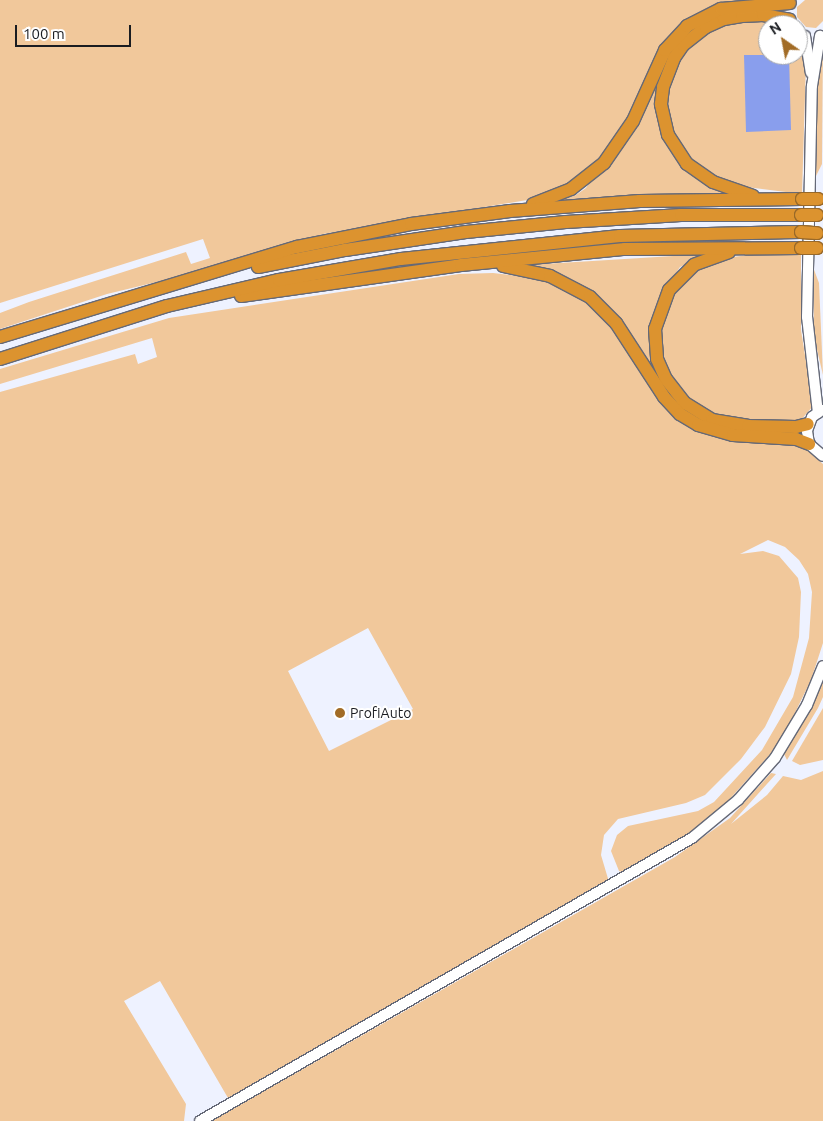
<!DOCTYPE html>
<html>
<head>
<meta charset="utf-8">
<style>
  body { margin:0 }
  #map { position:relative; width:823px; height:1121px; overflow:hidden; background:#eef2ff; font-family:Ubuntu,sans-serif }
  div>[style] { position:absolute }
  .green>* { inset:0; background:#f1c89b }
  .water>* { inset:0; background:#899eed }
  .roads { filter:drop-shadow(1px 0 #656977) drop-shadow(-1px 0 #656977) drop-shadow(0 1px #656977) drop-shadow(0 -1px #656977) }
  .secondary>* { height:10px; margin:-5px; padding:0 5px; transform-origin:5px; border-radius:5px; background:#fff }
  .highway>* { height:12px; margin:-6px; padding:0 6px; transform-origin:6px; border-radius:6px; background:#dc932f }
  .bridges { filter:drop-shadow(1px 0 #98692a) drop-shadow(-1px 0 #98692a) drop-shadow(0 1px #98692a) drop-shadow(0 -1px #98692a) }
  .highway-bridge>* { height:12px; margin:-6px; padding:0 6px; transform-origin:6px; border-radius:6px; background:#dc932f }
  .dots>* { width:14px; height:14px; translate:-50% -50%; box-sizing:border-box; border:2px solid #fff; border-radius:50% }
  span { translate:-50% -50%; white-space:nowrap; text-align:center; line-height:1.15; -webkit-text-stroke:4px #fff; paint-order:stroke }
  .poi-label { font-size:14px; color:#1a1c21 }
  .left { translate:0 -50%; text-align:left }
  .north { position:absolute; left:758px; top:15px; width:50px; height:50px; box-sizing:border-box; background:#fff; border:1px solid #a3a4a6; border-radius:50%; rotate:327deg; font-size:14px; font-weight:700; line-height:20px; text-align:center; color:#1a1c21 }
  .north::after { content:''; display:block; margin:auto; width:18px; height:22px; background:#a26c26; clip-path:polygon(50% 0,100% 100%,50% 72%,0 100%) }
  .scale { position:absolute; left:15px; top:25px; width:116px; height:22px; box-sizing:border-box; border:2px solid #1a1c21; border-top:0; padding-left:6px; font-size:15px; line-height:18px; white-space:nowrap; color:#1a1c21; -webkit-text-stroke:4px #fff; paint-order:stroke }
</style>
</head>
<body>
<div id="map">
  <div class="green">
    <div style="clip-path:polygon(0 0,780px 0,748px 1px,654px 59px,629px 117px,603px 158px,574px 181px,533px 199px,323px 234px,198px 272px,107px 294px,0 329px,0 313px,29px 302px,186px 252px,191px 264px,210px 258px,203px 239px,0 303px)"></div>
    <div style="clip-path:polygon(805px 0,823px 0,823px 21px,816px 28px,806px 27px,797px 17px,797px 7px)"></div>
    <div style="clip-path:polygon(769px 21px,785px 25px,768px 25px,768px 55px,798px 55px,798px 37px,806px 63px,802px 194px,739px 186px,700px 168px,675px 139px,666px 107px,672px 73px,688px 47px,713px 29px,728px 24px)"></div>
    <div style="clip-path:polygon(693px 31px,656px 99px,657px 114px,666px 145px,683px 168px,726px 193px,553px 202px,576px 195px,586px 188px,654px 80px)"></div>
    <div style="clip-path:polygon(823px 42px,822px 164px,815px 178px,817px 83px)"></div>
    <div style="clip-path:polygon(706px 254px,680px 267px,658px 300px,653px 314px,651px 326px,666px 389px,676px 405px,582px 286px,566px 277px,527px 265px)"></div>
    <div style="clip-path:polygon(757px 254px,801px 254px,801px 330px,813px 406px,800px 421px,737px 420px,713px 415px,693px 404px,670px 378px,661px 356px,659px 335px,671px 296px,701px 267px,725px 258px)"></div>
    <div style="clip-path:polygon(813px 267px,819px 283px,823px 375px,814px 337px)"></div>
    <div style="clip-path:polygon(evenodd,493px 273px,543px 279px,585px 300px,603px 316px,621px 340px,665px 407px,699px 432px,725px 440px,803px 446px,823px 464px,823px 643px,811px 680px,791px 721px,773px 751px,718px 812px,692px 834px,624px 873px,619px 871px,611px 851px,617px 835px,628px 826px,698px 811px,714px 802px,762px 750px,793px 697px,809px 638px,812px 592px,808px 574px,799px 560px,785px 547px,768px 540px,740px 554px,763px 551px,779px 556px,798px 578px,801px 592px,799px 637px,791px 674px,765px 727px,741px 759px,705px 795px,686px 803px,618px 819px,604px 835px,601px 855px,609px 882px,228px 1098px,160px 981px,124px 1001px,186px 1104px,184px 1121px,0 1121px,0 392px,135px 354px,138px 364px,157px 357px,152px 338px,0 384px,0 369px,169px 318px,459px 274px,493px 273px,368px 628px,413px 709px,329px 751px,288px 671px,368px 628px)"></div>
    <div style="clip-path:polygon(823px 680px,823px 697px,818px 708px,787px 760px,784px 754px,811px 708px)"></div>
    <div style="clip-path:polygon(823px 708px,823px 760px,800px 765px,792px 761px)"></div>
    <div style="clip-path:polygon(823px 771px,823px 1121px,212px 1121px,675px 857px,730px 818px,771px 773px,776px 774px,731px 824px,767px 795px,783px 776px,801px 780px)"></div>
  </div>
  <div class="water">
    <div style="clip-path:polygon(744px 55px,789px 55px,791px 130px,746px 132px)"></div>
  </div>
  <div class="roads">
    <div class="secondary">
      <div style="left:805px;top:36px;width:37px;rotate:81deg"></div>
      <div style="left:822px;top:410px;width:12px;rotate:145deg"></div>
      <div style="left:812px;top:417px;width:15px;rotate:110deg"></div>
      <div style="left:807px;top:431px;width:13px;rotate:81deg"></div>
      <div style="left:809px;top:444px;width:18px;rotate:41deg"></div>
      <div style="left:818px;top:413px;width:97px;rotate:-96.5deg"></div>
      <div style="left:807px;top:317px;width:231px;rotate:-88.8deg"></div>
      <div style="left:812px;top:86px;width:51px;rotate:-80.9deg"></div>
      <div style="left:200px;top:1121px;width:568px;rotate:-29.91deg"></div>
      <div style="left:692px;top:838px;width:60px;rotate:-39.6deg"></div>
      <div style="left:738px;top:800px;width:56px;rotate:-48.6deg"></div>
      <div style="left:775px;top:758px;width:62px;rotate:-58.9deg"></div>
      <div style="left:807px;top:705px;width:42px;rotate:-67.7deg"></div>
    </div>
    <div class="highway">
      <div style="left:753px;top:196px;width:42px;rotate:-160.7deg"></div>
      <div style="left:713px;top:182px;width:32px;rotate:-145deg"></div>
      <div style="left:687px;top:164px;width:35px;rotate:-123deg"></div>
      <div style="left:668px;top:135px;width:32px;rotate:-103deg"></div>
      <div style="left:661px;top:104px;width:17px;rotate:-83deg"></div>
      <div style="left:663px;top:87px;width:31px;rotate:-69deg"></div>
      <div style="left:674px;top:58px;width:16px;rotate:-55deg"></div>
      <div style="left:683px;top:45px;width:29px;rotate:-38deg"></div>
      <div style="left:706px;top:27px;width:20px;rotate:-24deg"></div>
      <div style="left:724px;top:19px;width:18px;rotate:-9deg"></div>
      <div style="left:742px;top:16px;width:21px;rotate:-3deg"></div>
      <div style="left:763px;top:15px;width:27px;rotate:10deg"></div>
      <div style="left:533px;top:204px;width:41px;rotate:-21.5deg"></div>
      <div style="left:571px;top:189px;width:42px;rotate:-38.2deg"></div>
      <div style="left:604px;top:163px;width:51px;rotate:-55.4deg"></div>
      <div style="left:633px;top:121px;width:78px;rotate:-65.7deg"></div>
      <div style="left:665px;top:50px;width:33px;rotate:-47deg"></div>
      <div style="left:687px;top:26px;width:38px;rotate:-27deg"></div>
      <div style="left:721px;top:9px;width:69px;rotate:-5deg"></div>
      <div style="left:729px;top:252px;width:37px;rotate:160deg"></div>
      <div style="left:694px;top:265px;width:35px;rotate:135deg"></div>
      <div style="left:669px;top:290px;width:41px;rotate:109.7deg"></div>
      <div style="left:655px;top:329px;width:30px;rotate:86deg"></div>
      <div style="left:657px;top:359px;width:22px;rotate:66deg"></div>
      <div style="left:666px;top:379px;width:31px;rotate:52deg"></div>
      <div style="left:685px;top:403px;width:32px;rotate:32deg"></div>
      <div style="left:712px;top:420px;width:36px;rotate:9deg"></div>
      <div style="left:748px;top:426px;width:48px;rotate:1.2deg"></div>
      <div style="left:796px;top:427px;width:12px;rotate:-14deg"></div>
      <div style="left:503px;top:266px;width:48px;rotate:12deg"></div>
      <div style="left:550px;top:276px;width:45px;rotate:27.7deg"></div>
      <div style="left:590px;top:297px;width:37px;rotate:45deg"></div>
      <div style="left:616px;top:323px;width:88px;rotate:57deg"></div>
      <div style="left:664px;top:397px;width:23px;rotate:47deg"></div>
      <div style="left:680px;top:414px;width:21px;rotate:31deg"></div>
      <div style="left:698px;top:425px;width:36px;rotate:16deg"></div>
      <div style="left:733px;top:435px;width:63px;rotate:3.6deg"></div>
      <div style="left:796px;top:439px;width:14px;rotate:21deg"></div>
      <div style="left:258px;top:267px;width:89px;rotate:-11.1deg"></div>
      <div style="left:345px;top:250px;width:122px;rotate:-8.5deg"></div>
      <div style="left:466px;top:232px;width:100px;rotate:-5.7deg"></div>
      <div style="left:566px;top:222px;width:115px;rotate:-3.5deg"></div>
      <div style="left:681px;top:215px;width:120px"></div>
      <div style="left:241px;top:296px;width:222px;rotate:-8deg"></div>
      <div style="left:461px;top:265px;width:165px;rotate:-5.6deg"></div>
      <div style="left:625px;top:249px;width:176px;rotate:-0.3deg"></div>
      <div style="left:0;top:337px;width:310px;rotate:-16.9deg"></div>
      <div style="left:297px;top:247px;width:116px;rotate:-11.4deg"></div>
      <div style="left:411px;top:224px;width:100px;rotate:-7.5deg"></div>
      <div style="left:510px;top:211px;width:130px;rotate:-4.4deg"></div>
      <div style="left:640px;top:201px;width:162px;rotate:-0.7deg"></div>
      <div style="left:0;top:359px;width:175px;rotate:-17.6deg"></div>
      <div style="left:167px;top:306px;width:115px;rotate:-13.1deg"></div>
      <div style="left:279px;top:280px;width:124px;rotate:-9.8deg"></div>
      <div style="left:401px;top:259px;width:220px;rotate:-6deg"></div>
      <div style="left:620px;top:236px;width:181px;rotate:-1.3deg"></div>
    </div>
  </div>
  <div class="bridges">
    <div class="highway-bridge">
      <div style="left:802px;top:199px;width:16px"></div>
      <div style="left:801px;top:215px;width:16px"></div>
      <div style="left:801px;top:232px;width:16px;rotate:4deg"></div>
      <div style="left:801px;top:248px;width:16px"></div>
    </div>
  </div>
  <div class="dots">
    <div style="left:340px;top:713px;background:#a26c26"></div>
  </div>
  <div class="poi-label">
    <span class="left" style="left:350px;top:713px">ProfiAuto</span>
  </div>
  <div class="north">N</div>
  <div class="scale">100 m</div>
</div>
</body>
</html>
